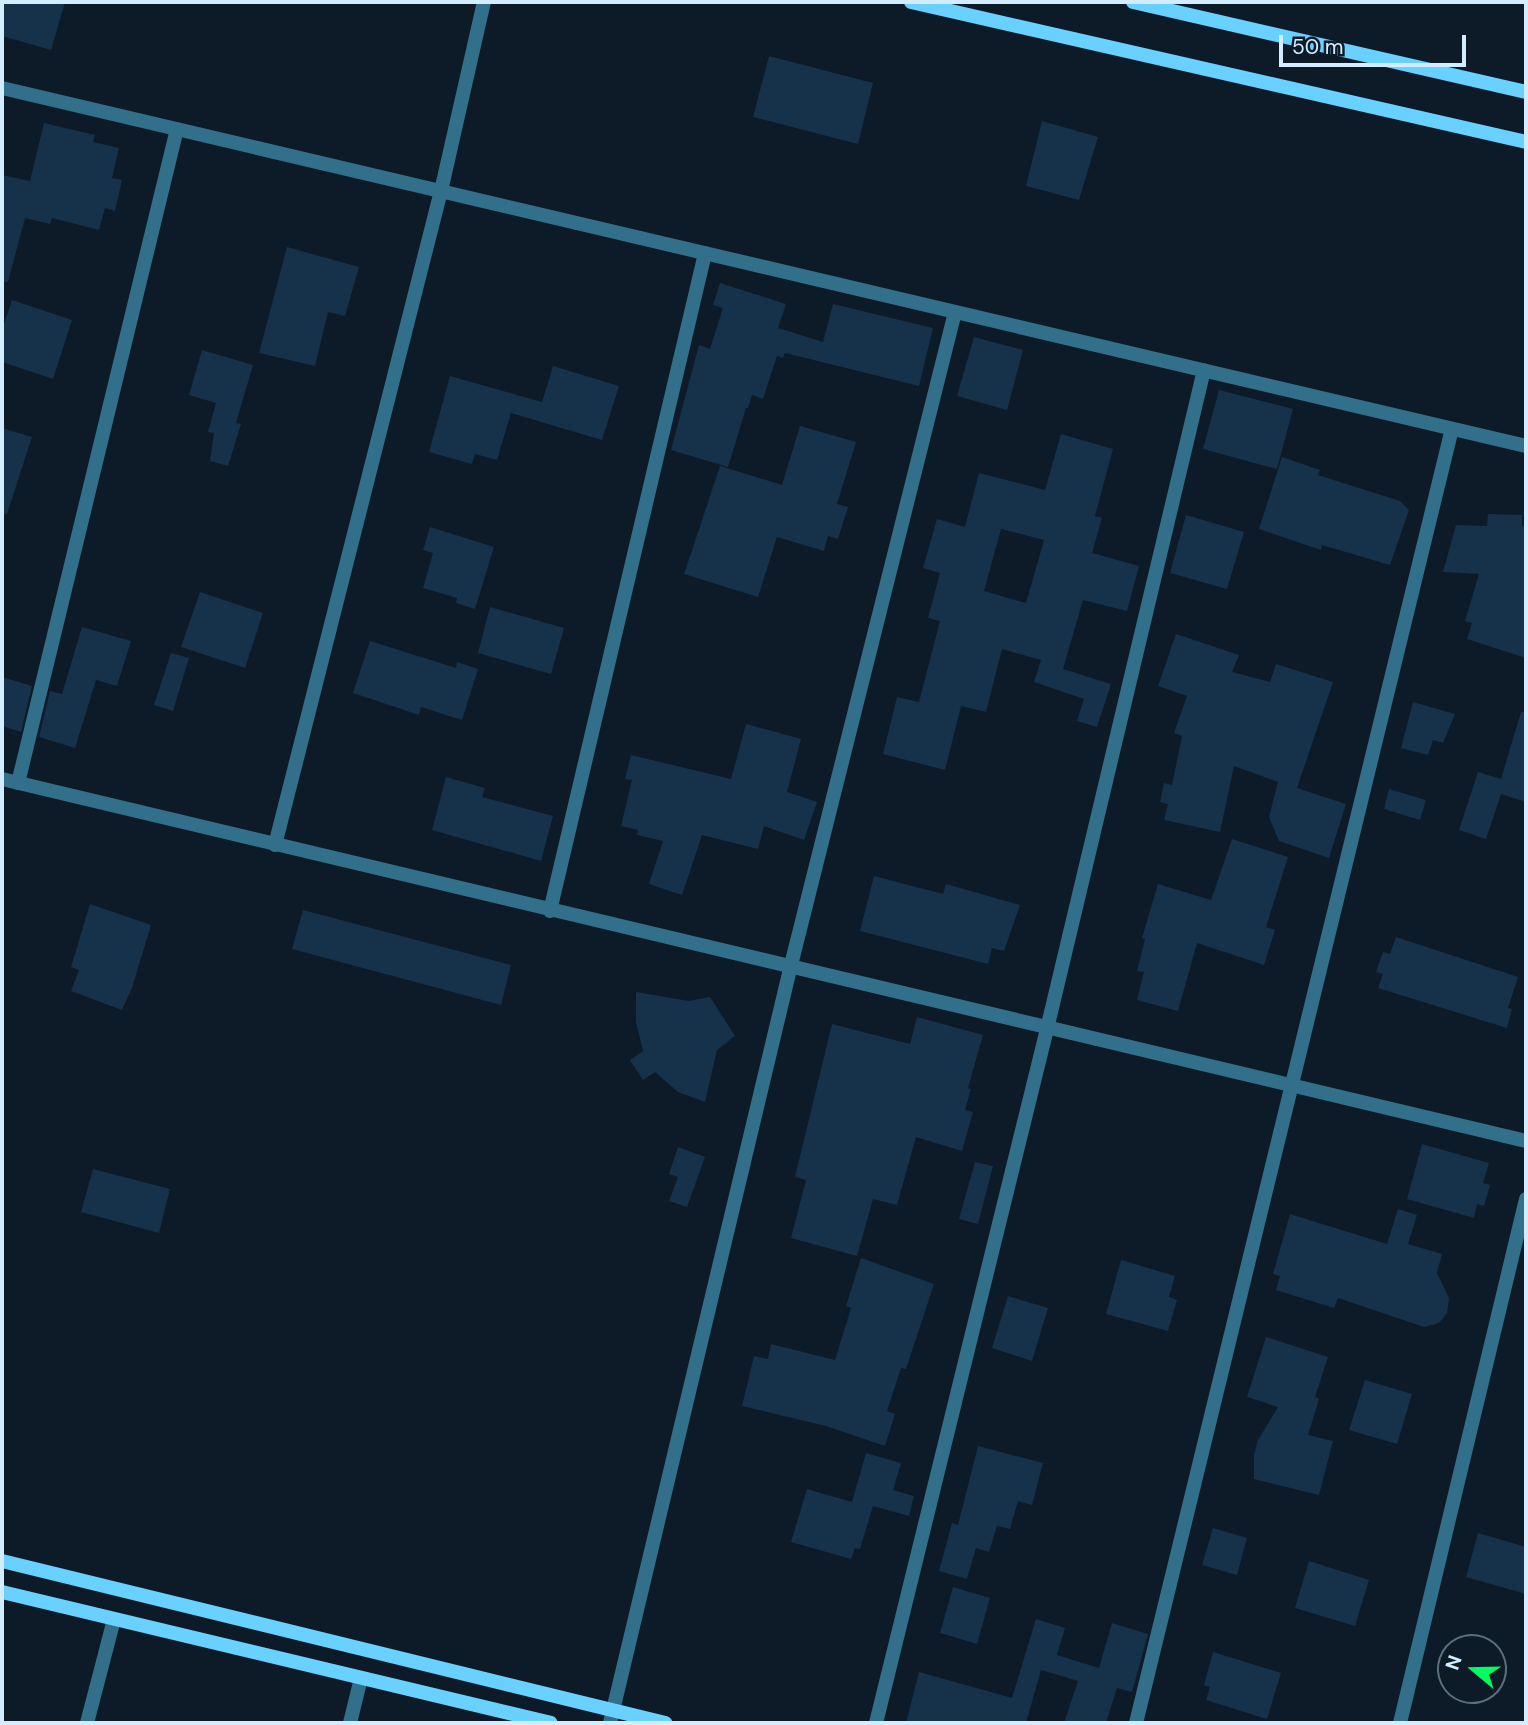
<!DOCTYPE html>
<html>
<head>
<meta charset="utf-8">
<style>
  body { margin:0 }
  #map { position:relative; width:1528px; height:1725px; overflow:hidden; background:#0c1b27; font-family:"DM Sans",sans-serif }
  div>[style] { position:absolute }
  .building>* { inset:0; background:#16314a }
  .street>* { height:14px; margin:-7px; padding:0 7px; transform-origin:7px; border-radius:7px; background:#326f8b }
  .secondary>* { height:14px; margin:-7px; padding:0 7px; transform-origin:7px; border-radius:7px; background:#69d1ff }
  span { translate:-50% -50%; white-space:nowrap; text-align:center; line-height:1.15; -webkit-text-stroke:6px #0c1b27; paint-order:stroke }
  .frame { position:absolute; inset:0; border:4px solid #d2edff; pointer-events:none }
  .north { position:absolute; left:1437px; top:1634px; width:70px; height:70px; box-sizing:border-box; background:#0c1b27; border:2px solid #5b6f7d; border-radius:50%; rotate:289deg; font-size:19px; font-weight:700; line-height:28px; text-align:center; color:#d2edff }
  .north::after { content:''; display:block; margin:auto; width:24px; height:32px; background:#00fd61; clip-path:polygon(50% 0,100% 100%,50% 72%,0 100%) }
  .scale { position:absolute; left:1279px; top:35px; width:187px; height:32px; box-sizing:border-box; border:4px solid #d2edff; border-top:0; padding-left:9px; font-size:21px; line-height:24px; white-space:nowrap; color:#d2edff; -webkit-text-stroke:5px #0c1b27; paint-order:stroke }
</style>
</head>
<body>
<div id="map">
  <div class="building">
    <div style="clip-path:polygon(2px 2px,65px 2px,51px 50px,2px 36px)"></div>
    <div style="clip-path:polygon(769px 56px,873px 83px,858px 144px,753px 117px)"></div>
    <div style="clip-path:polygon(1042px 121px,1098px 137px,1079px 200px,1026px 186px)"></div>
    <div style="clip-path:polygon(44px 123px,95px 135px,93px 142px,119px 148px,112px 178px,122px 180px,115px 211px,105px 208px,99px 230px,52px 218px,50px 224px,25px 218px,8px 282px,2px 281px,2px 175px,30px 181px)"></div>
    <div style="clip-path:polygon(287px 247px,359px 267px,345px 316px,328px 312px,315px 366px,259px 353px)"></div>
    <div style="clip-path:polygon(720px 283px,786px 304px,778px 328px,823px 342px,833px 304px,933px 328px,919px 386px,785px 353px,783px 358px,777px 356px,763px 399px,752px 395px,748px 408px,746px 408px,728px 467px,671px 450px,699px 345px,710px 349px,723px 308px,713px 305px)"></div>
    <div style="clip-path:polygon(12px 300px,72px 320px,53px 379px,2px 362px,2px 330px)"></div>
    <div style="clip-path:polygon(974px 337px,1023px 350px,1007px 410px,957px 396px)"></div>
    <div style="clip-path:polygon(202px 350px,253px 365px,236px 423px,241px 424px,228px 466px,210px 461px,214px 433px,208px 432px,216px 403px,189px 395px)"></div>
    <div style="clip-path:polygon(553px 366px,619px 386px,602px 440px,511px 413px,497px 460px,475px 454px,472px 464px,429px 452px,450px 376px,542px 402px)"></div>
    <div style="clip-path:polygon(1219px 390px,1293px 409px,1277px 469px,1203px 449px)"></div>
    <div style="clip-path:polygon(800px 426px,856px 442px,837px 504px,848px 507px,838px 539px,828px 536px,824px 551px,777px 537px,758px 597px,684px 574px,720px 466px,782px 485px)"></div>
    <div style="clip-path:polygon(2px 428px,32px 437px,7px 514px,2px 513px)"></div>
    <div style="clip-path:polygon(evenodd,1061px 434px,1113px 449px,1095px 516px,1102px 518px,1092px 553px,1139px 566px,1127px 611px,1083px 600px,1063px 669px,1111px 684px,1097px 727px,1077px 721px,1084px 699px,1034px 682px,1041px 660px,1002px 649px,986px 712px,961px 706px,945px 770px,883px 754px,897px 697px,919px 702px,940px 621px,928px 618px,940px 573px,923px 568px,937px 519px,965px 527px,979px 473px,1045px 490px,1061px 434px,1001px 529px,1044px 540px,1026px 603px,984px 591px,1001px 529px)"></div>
    <div style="clip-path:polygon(1282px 457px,1320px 470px,1318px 475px,1400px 501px,1409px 510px,1390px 565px,1322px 545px,1321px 550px,1259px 529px)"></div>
    <div style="clip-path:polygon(1488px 514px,1522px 515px,1522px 526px,1526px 527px,1526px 658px,1467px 639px,1472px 623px,1465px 621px,1479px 574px,1443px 572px,1456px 525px,1487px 526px)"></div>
    <div style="clip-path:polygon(1186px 515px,1244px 532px,1227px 589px,1170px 573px)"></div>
    <div style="clip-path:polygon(430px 527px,494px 547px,475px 609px,456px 603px,457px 598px,423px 588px,433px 553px,423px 550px)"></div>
    <div style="clip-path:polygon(200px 592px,263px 613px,245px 668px,181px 647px)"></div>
    <div style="clip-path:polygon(490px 607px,564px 628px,551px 674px,478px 653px)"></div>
    <div style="clip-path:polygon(82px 627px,131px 641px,117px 686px,96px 680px,75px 748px,39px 737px,50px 691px,62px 694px)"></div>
    <div style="clip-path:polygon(1176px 634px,1239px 655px,1232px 672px,1270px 682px,1276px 664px,1333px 682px,1297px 788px,1346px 804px,1329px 858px,1279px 841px,1269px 817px,1278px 782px,1234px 766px,1220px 832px,1164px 820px,1168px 804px,1160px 802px,1164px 783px,1172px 785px,1182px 736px,1174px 733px,1187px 696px,1158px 686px)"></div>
    <div style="clip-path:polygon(370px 641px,456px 668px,457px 662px,478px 669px,462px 720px,421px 707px,419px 715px,353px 693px)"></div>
    <div style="clip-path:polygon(171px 653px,189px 658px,173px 711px,154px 705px)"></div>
    <div style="clip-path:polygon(2px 677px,32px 686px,21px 732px,2px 726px)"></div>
    <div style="clip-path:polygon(1413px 702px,1455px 714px,1443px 743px,1433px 740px,1428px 755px,1401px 748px)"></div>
    <div style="clip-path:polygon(1521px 712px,1526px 712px,1526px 802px,1501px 794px,1486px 839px,1459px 830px,1478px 772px,1501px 779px)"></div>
    <div style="clip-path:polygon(746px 724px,801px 739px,787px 792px,817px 802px,804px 840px,764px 826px,758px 849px,702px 835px,682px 895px,649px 884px,663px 841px,637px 835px,638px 830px,621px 826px,632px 780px,625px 779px,631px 755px,731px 779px)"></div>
    <div style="clip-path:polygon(446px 777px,485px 788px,482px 797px,553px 816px,541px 861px,432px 830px)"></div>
    <div style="clip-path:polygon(1389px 789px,1426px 800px,1420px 820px,1384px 809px)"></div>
    <div style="clip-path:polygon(1232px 839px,1288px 857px,1266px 927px,1275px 930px,1264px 965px,1197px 943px,1178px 1011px,1137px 1000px,1144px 972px,1137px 971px,1145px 939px,1142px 938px,1158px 884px,1211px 900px)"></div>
    <div style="clip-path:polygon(874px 876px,943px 894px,946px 884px,1020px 905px,1004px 951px,992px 948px,988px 964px,860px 931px)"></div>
    <div style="clip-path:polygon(90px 904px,151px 925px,132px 988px,122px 1010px,71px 991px,79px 970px,71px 967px)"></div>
    <div style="clip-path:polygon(303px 910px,511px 965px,501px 1005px,292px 949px)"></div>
    <div style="clip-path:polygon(1396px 937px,1518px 977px,1508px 1008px,1512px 1009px,1507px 1028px,1378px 988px,1383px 974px,1376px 972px,1383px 952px,1390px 954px)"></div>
    <div style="clip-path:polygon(636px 992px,689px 1001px,710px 997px,735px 1036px,717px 1050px,705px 1102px,678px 1092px,655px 1072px,643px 1080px,630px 1060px,643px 1051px,636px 1022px)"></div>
    <div style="clip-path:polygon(917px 1017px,983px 1035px,968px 1088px,971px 1089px,965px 1110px,973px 1112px,962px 1151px,916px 1137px,897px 1205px,873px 1199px,857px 1256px,791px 1238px,806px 1180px,795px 1177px,832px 1024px,910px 1044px)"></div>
    <div style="clip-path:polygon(1422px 1144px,1489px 1163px,1483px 1183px,1490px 1185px,1484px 1206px,1477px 1204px,1474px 1218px,1407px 1199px)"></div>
    <div style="clip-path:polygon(678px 1147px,705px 1157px,687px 1207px,669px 1201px,678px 1177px,669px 1174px)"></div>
    <div style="clip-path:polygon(975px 1162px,993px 1166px,978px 1224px,959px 1219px)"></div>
    <div style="clip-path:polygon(93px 1169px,170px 1189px,159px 1233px,81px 1212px)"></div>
    <div style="clip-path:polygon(1398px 1209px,1417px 1215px,1408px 1244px,1442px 1254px,1437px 1273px,1449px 1298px,1447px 1313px,1439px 1323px,1424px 1327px,1338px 1298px,1334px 1308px,1276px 1290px,1280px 1276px,1273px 1274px,1290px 1214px,1387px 1244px)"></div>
    <div style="clip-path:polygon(861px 1258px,934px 1284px,906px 1369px,901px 1368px,887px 1411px,895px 1414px,885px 1446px,826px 1426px,742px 1406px,754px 1356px,768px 1359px,771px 1344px,835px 1360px,851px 1308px,846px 1306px)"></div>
    <div style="clip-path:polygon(1121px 1260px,1175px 1276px,1169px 1297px,1177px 1300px,1168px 1331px,1106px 1314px)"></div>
    <div style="clip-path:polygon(1008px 1296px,1048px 1308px,1032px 1361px,992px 1348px)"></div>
    <div style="clip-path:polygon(1266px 1337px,1328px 1357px,1315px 1397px,1319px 1399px,1308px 1435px,1333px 1441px,1319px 1495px,1254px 1479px,1254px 1455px,1258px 1440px,1278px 1407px,1247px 1397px)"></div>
    <div style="clip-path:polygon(1365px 1380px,1412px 1394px,1397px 1444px,1349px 1430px)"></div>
    <div style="clip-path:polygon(978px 1446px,1043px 1463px,1032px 1505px,1018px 1501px,1010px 1529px,997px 1526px,989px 1552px,976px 1548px,967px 1579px,939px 1571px,952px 1523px,958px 1525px)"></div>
    <div style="clip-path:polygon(866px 1453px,901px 1463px,893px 1490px,914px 1496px,909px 1516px,873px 1506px,860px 1549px,855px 1548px,851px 1559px,791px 1542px,807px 1489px,852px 1502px)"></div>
    <div style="clip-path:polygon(1213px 1528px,1247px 1538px,1237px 1575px,1202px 1565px)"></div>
    <div style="clip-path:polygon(1478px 1533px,1526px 1547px,1526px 1594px,1466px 1577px)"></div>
    <div style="clip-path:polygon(1309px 1561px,1369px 1580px,1355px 1626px,1295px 1608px)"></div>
    <div style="clip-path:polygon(953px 1587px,990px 1598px,977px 1644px,940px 1633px)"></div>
    <div style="clip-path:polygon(1036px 1619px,1065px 1628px,1057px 1655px,1099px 1668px,1112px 1623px,1148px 1634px,1132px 1692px,1117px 1688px,1106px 1723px,1064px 1723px,1078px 1681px,1041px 1670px,1026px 1723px,906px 1723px,919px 1672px,1012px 1698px)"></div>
    <div style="clip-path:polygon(1213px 1652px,1281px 1673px,1267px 1719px,1206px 1700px,1210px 1687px,1204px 1685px)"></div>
  </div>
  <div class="street">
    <div style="left:2px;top:88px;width:1565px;rotate:13.22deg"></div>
    <div style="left:2px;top:779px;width:1566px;rotate:13.36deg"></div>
    <div style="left:18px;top:783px;width:673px;rotate:-76.34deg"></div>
    <div style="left:275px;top:845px;width:675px;rotate:-75.76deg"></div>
    <div style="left:441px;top:191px;width:194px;rotate:-77.2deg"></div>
    <div style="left:550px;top:911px;width:676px;rotate:-76.74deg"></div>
    <div style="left:87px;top:1723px;width:107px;rotate:-75.4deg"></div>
    <div style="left:350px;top:1723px;width:46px;rotate:-76.3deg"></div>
    <div style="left:610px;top:1723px;width:775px;rotate:-76.57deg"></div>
    <div style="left:790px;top:969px;width:677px;rotate:-75.9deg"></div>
    <div style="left:876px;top:1723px;width:715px;rotate:-76.16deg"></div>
    <div style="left:1047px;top:1029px;width:677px;rotate:-76.6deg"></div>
    <div style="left:1136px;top:1723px;width:1332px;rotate:-76.28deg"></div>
    <div style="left:1400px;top:1723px;width:539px;rotate:-76.48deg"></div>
  </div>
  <div class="secondary">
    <div style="left:911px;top:2px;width:631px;rotate:12.82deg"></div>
    <div style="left:1133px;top:2px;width:403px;rotate:12.9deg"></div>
    <div style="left:2px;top:1561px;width:683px;rotate:13.73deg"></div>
    <div style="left:2px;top:1592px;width:564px;rotate:13.42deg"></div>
  </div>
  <div class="frame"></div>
  <div class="north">N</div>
  <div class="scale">50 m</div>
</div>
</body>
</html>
